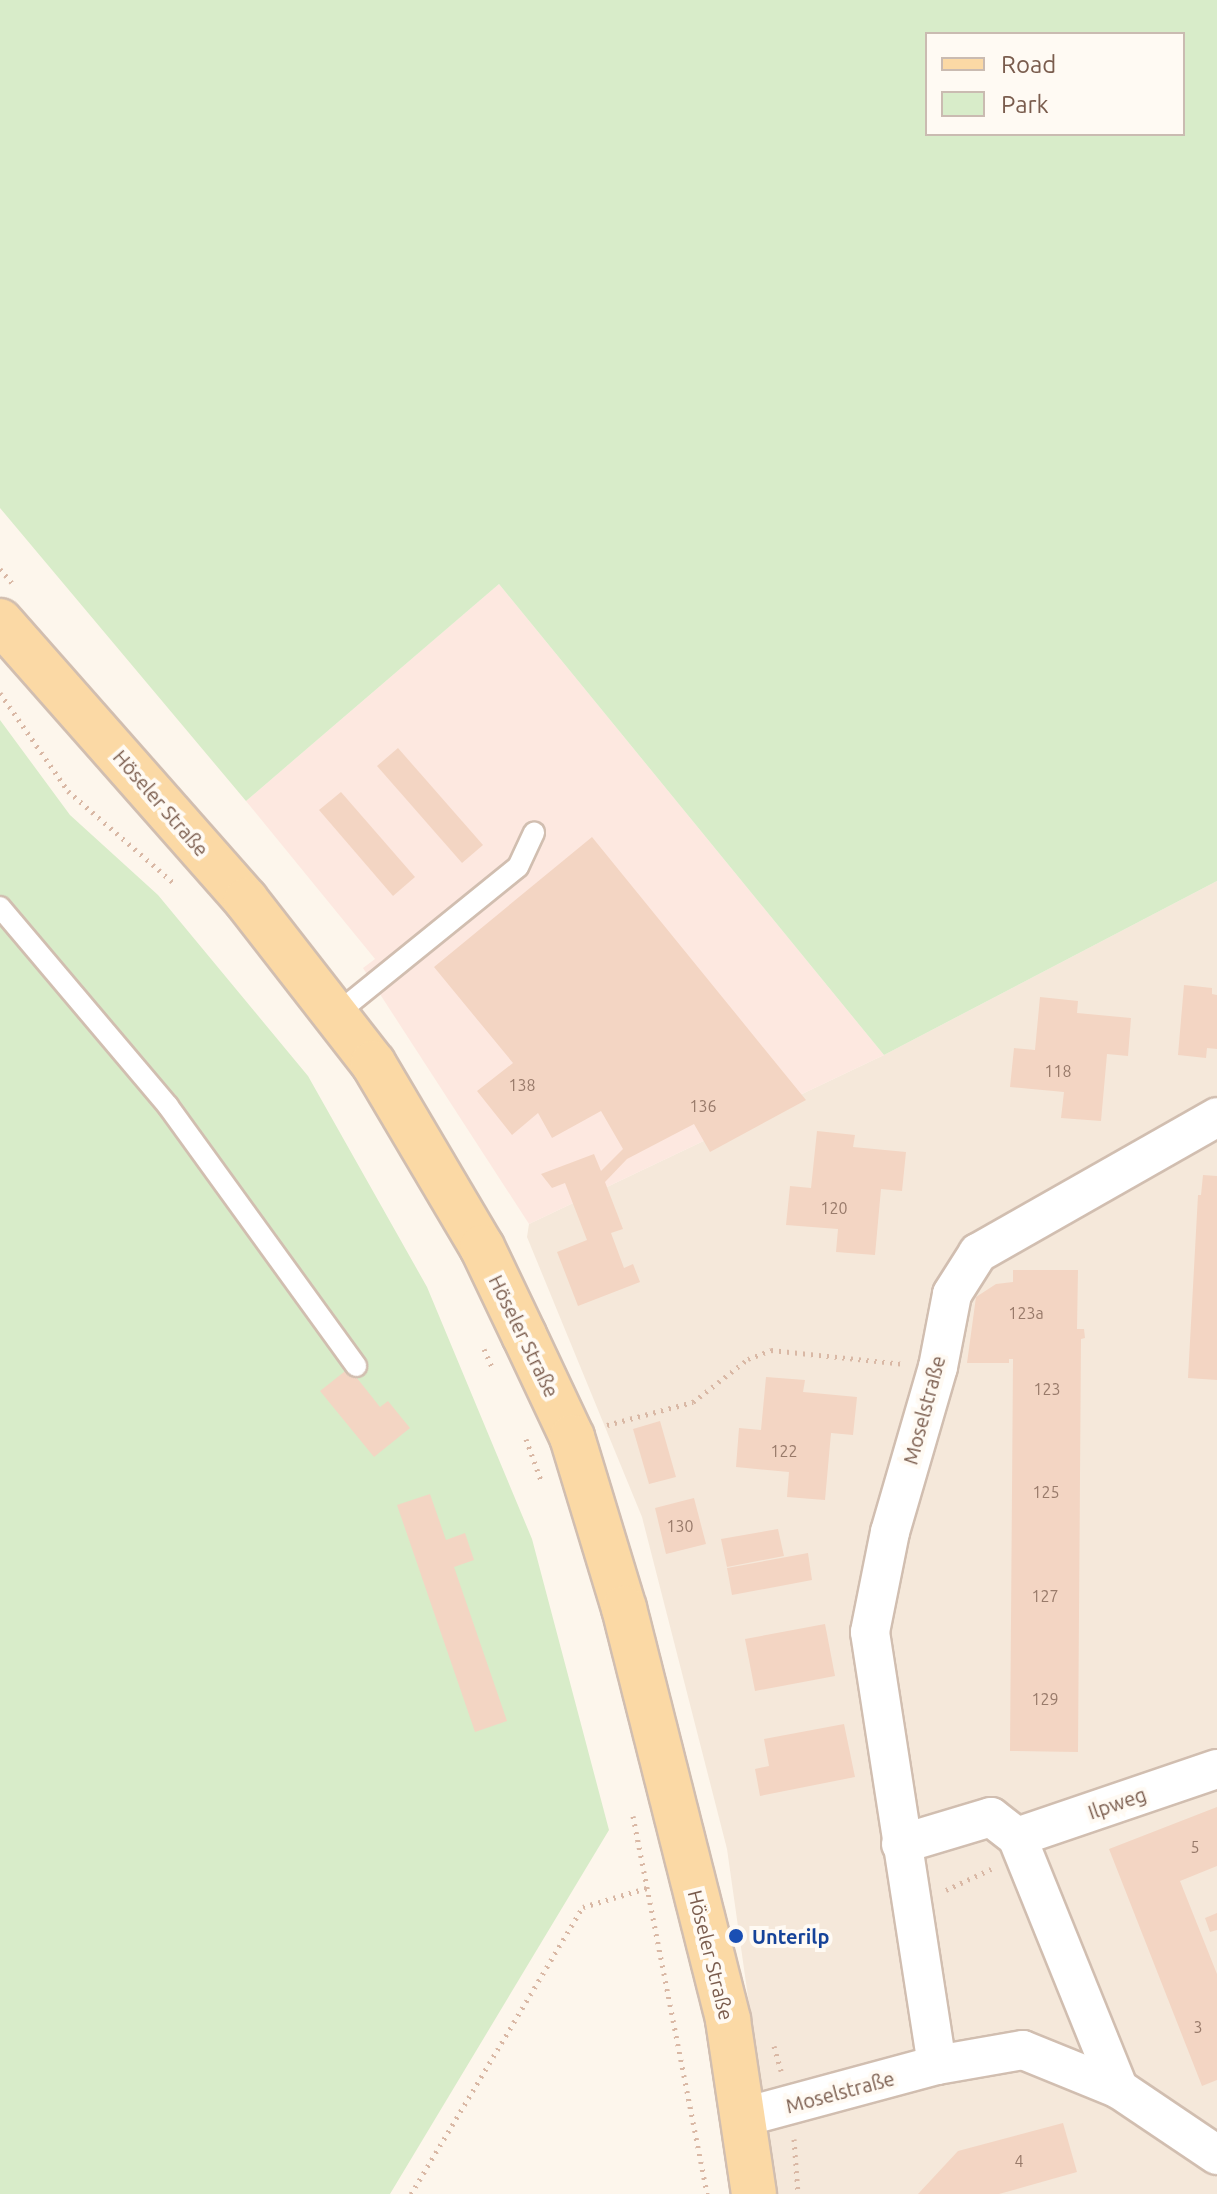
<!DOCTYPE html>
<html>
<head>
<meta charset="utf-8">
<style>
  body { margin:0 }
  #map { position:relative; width:1217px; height:2194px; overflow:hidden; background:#fdf6ec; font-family:Ubuntu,sans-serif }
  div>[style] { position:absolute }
  .residential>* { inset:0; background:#f5e8da }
  .commercial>* { inset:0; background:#fde8e0 }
  .green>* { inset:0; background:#d8ecc9 }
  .building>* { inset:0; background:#f3d5c3 }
  .path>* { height:5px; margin-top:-2.5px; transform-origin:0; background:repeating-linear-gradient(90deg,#d9b8a5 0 2px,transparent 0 8px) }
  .roads { filter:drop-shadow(2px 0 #d1beb0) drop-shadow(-2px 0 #d1beb0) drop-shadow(0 2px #d1beb0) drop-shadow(0 -2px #d1beb0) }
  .lane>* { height:20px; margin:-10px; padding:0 10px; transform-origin:10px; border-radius:10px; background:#fff }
  .street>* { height:38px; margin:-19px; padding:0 19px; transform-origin:19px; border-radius:19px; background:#fff }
  .primary>* { height:44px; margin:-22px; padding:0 22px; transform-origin:22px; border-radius:22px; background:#fbd9a5 }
  .dots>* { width:22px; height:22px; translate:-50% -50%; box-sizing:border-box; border:4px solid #fffaf3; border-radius:50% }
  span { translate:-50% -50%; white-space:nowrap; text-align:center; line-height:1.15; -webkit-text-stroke:8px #fffaf3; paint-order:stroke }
  .number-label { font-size:16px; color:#987a6a }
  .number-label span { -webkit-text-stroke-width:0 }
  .street-label { font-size:20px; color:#7a5c4d }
  .transit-label { font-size:20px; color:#164399; font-weight:700 }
  .left { translate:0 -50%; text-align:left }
  .legend { position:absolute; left:925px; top:32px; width:260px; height:104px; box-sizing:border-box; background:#fffaf3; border:2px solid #cabbb1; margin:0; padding:10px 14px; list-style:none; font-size:24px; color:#7a5c4d }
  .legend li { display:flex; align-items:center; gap:16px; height:40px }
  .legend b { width:40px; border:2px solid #cabbb1 }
</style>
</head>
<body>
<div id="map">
  <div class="residential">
    <div style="clip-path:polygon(1217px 881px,1217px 2194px,776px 2194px,727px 1849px,642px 1517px,527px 1237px,529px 1224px,884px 1055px)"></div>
  </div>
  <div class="commercial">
    <div style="clip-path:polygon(499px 584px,884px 1055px,529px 1224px,363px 968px,375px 959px,246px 801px)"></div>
  </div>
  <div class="green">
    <div style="clip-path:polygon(evenodd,0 0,1217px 0,1217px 881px,884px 1055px,499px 584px,246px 801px,0 508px,0 0,927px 34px,1183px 34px,1183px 134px,927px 134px,927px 34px)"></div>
    <div style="clip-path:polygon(0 720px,70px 815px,158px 895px,308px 1076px,427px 1287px,532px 1539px,609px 1830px,390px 2194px,0 2194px)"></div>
  </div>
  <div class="building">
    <div style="clip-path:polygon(398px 748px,483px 845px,462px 863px,377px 766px)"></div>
    <div style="clip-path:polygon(341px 792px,415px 877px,393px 896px,319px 810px)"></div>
    <div style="clip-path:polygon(592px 837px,806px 1100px,710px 1152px,694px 1124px,627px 1159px,605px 1182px,623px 1229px,611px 1233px,624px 1268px,633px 1264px,640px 1282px,578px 1306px,557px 1252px,587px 1240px,565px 1183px,552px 1188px,541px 1174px,594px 1154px,601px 1171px,623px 1149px,601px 1111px,552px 1138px,538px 1113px,512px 1135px,477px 1091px,513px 1063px,434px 967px)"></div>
    <div style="clip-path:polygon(1184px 985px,1212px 988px,1212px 994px,1217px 995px,1217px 1049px,1207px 1048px,1206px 1058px,1178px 1055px)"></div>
    <div style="clip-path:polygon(1040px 997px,1078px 1001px,1077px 1013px,1131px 1018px,1128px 1056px,1107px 1054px,1101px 1121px,1061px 1118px,1064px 1092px,1010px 1087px,1014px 1048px,1035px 1050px)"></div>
    <div style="clip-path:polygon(817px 1131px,855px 1135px,853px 1147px,906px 1152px,902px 1191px,881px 1189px,875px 1255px,836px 1252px,838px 1229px,786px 1225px,790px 1186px,811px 1188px)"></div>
    <div style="clip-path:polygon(1203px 1175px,1217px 1176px,1217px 1380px,1188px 1378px,1198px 1195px,1201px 1195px)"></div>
    <div style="clip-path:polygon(1013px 1270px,1078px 1270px,1077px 1329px,1084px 1329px,1085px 1338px,1081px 1339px,1078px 1752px,1010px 1751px,1013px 1359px,1009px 1359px,1009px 1363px,967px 1363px,976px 1297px,996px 1284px,1013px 1282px)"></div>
    <div style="clip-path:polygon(349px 1368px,380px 1407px,388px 1401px,410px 1428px,374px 1457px,320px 1391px)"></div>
    <div style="clip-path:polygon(766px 1377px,805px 1380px,803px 1392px,857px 1397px,853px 1435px,831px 1433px,825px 1500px,787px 1497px,789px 1472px,736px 1467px,739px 1428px,761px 1430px)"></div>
    <div style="clip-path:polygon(660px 1421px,676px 1477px,649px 1484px,633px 1429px)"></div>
    <div style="clip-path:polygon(430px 1494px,446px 1540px,465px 1533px,474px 1560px,454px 1567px,507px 1721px,475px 1732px,397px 1505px)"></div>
    <div style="clip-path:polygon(694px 1498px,706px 1544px,666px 1554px,655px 1508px)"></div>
    <div style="clip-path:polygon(778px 1529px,784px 1556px,727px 1567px,721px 1539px)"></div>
    <div style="clip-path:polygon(808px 1553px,812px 1580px,732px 1595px,727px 1568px)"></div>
    <div style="clip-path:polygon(825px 1624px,835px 1676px,755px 1691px,745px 1639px)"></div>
    <div style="clip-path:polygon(844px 1724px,855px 1777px,760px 1796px,755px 1769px,769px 1766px,764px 1739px)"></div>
    <div style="clip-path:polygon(1217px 1807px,1217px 1866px,1180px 1881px,1217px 1974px,1217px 2080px,1202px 2086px,1109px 1849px)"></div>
    <div style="clip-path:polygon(1217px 1913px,1217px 1930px,1210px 1932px,1205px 1918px)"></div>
    <div style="clip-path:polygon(1063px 2123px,1077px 2172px,999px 2194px,918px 2194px,958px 2151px)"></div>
  </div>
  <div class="path">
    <div style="left:0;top:569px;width:18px;rotate:49deg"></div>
    <div style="left:0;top:693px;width:119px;rotate:55.2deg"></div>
    <div style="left:68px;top:791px;width:143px;rotate:41deg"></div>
    <div style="left:484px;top:1349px;width:22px;rotate:66deg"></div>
    <div style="left:607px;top:1425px;width:89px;rotate:-15deg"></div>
    <div style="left:693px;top:1402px;width:70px;rotate:-38deg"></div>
    <div style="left:748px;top:1359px;width:25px;rotate:-21deg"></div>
    <div style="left:771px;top:1350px;width:135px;rotate:6deg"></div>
    <div style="left:526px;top:1439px;width:47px;rotate:70deg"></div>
    <div style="left:633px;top:1816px;width:385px;rotate:78.9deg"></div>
    <div style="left:946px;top:1890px;width:50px;rotate:-25deg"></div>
    <div style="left:774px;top:2046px;width:26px;rotate:74deg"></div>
    <div style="left:794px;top:2139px;width:55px;rotate:85.8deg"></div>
    <div style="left:411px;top:2194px;width:335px;rotate:-59.1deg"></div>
    <div style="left:583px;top:1907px;width:70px;rotate:-16.6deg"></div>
  </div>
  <div class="roads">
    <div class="lane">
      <div style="left:0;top:907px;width:260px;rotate:49.8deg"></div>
      <div style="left:168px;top:1106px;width:321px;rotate:54.1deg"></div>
      <div style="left:335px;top:1015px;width:235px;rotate:-39deg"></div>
      <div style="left:518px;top:867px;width:38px;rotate:-65deg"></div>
    </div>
    <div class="street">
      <div style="left:1017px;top:1837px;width:211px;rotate:-18.8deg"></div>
      <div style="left:901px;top:1844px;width:94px;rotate:-16.7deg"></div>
      <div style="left:991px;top:1817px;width:33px;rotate:38deg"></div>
      <div style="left:1017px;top:1837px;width:272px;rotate:68deg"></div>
      <div style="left:937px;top:2065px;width:438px;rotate:-98.8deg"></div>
      <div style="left:870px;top:1632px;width:102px;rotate:-78.7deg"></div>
      <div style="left:890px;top:1532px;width:172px;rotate:-73.8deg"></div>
      <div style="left:938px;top:1367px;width:74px;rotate:-79.1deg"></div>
      <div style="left:952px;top:1294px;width:49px;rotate:-57.6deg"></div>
      <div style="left:978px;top:1253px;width:275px;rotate:-29.6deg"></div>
      <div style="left:744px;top:2117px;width:200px;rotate:-15.1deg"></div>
      <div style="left:937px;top:2065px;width:87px;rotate:-9.9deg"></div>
      <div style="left:1023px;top:2050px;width:104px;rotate:22.1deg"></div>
      <div style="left:1119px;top:2089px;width:118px;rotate:34deg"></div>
    </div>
    <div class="primary">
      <div style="left:0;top:621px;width:372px;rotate:48.6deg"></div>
      <div style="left:246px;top:900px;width:207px;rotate:52.1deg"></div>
      <div style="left:373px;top:1063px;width:214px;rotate:59.4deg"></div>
      <div style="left:482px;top:1247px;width:98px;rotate:64.5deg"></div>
      <div style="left:524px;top:1335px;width:113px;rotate:64.8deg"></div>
      <div style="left:572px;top:1437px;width:179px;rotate:73.1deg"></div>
      <div style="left:624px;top:1608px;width:425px;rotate:75.8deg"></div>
      <div style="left:728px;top:2020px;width:176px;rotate:81.5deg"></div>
    </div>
  </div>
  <div class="dots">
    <div style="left:736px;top:1936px;background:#1a4fb4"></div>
  </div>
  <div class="number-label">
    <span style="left:1058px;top:1071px">118</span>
    <span style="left:522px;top:1085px">138</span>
    <span style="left:703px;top:1106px">136</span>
    <span style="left:834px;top:1208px">120</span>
    <span style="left:1026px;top:1313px">123a</span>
    <span style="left:1047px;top:1389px">123</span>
    <span style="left:784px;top:1451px">122</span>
    <span style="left:1046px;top:1492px">125</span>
    <span style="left:680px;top:1526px">130</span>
    <span style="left:1045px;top:1596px">127</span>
    <span style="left:1045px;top:1699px">129</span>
    <span style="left:1195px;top:1847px">5</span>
    <span style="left:1198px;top:2027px">3</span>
    <span style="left:1019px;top:2161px">4</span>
  </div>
  <div class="street-label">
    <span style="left:161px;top:803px;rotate:49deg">Höseler Straße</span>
    <span style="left:524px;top:1336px;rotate:64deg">Höseler Straße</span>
    <span style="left:924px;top:1410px;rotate:-75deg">Moselstraße</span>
    <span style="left:1117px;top:1803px;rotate:-19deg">Ilpweg</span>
    <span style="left:711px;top:1955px;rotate:76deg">Höseler Straße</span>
    <span style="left:840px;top:2092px;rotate:-15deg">Moselstraße</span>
  </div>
  <div class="transit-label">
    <span class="left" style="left:752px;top:1936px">Unterilp</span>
  </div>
  <ul class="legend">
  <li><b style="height:10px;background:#fbd9a5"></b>Road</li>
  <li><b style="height:22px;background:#d8ecc9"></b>Park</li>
  </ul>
</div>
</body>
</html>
